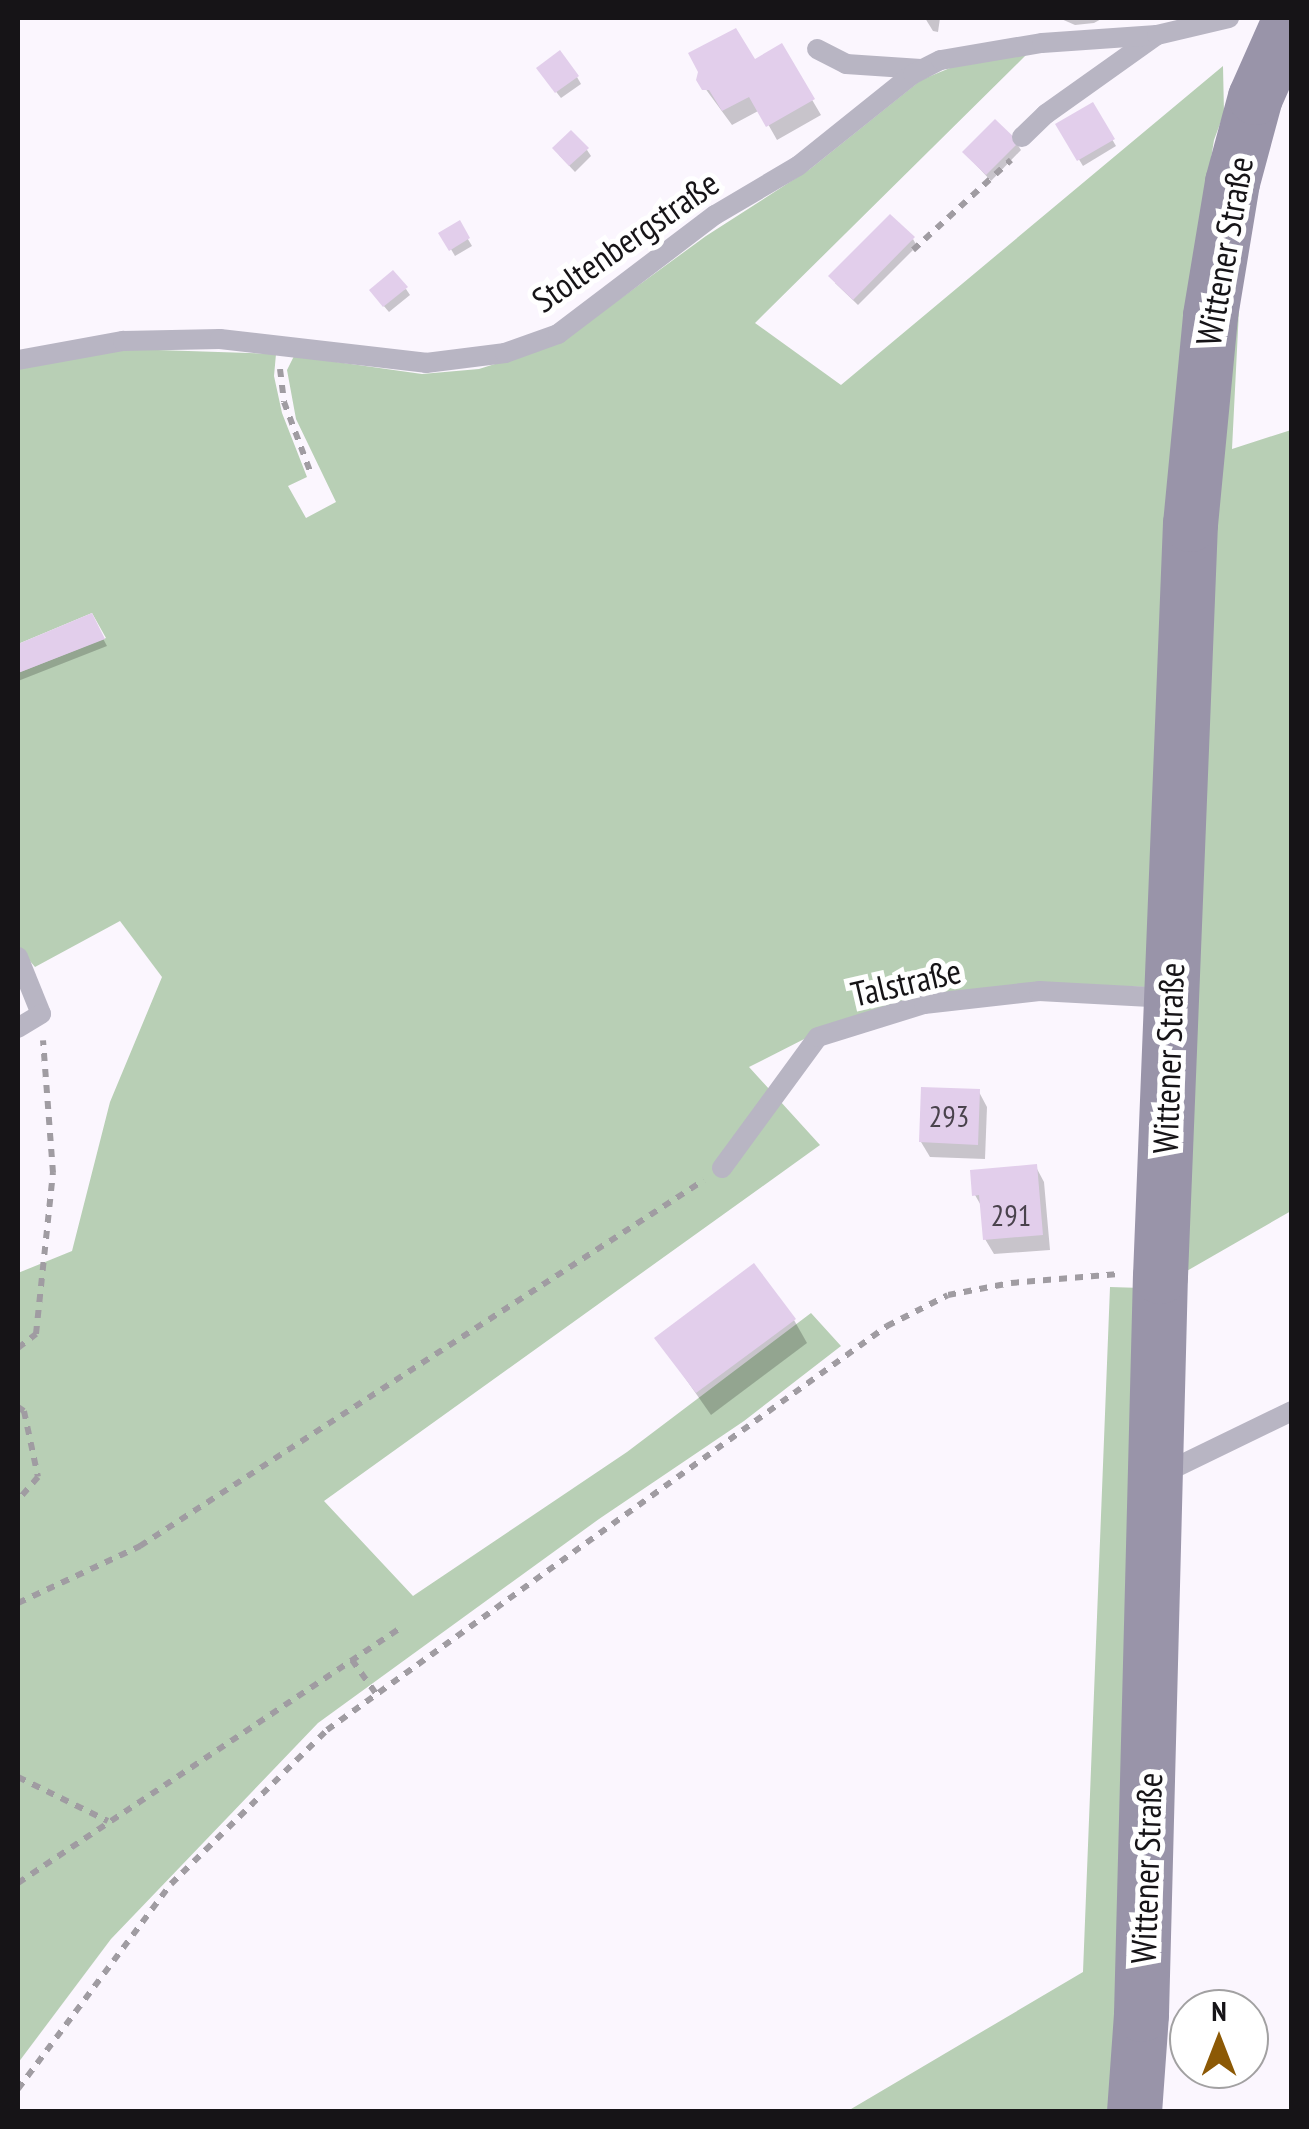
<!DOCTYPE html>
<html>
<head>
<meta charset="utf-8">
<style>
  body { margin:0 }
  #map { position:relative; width:1309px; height:2129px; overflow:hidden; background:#fbf6fe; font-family:"PT Sans Narrow",sans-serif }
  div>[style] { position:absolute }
  .green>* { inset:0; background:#b8cfb5 }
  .shadow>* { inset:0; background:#0003 }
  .building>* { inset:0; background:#e2ceeb }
  .path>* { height:6px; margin-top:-3px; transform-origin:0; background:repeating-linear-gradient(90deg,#a09ca2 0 8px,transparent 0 16px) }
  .service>* { height:20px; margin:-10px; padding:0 10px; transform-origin:10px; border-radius:10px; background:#b8b5c3 }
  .secondary>* { height:55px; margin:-27.5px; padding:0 27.5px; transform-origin:27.5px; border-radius:27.5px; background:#9994a9 }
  span { translate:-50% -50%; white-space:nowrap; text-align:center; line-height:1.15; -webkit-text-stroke:10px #fff; paint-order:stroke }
  .number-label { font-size:30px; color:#49424c }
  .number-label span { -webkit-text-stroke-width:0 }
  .street-label { font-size:35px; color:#161417 }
  .frame { position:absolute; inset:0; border:20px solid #161417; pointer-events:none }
  .north { position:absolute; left:1169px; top:1989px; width:100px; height:100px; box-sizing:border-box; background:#fff; border:2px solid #a2a1a2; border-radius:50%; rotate:0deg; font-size:28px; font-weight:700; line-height:40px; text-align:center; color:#161417 }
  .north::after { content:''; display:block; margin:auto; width:35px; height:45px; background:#8c5905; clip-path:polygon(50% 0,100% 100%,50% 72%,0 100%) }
</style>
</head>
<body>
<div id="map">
  <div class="green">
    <div style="clip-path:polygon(1027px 54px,755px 323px,841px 385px,1223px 66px,1224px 113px,1214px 140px,1180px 356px,1146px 987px,1040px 984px,816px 1033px,749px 1067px,820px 1145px,324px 1501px,413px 1596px,627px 1452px,811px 1313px,841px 1346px,744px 1421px,599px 1519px,318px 1723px,111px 1939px,18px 2063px,18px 1273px,72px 1251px,110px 1102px,162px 977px,120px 921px,35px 967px,18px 947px,18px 673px,106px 638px,92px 613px,18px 644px,18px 366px,128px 349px,276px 354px,274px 376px,282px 413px,307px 477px,288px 486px,306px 518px,336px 502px,296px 419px,287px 370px,294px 356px,422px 374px,479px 369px,536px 351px,569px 336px,706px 236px,810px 169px,921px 80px,962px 63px)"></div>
    <div style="clip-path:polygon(1242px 250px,1232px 449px,1291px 430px,1291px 1211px,1185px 1272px,1214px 476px)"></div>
    <div style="clip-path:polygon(1110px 1287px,1142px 1288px,1111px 2111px,846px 2112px,1083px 1972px)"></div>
  </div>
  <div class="shadow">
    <div style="clip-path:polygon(925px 18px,940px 18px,938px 32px,933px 31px)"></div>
    <div style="clip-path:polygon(1059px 18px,1103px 18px,1094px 23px,1075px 25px)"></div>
    <div style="clip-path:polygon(781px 47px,821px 115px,777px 140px,760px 110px,732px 125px,699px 80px,754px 63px)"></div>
    <div style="clip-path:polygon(543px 75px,577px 77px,581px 84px,561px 98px)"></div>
    <div style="clip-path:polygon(1092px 105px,1116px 146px,1083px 166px,1058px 125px)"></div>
    <div style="clip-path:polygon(1017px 144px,1021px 150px,991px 181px,965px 153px)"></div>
    <div style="clip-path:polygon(587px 150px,591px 156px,575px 172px,559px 155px)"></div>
    <div style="clip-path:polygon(459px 224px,472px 246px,455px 256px,442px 234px)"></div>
    <div style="clip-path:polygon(913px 239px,917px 246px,858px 305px,835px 283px)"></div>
    <div style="clip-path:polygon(406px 289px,410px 295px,389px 312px,376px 297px)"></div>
    <div style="clip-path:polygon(91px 616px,107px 646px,18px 681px,18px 647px)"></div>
    <div style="clip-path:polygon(979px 1092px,987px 1107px,985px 1159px,930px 1157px,921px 1142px)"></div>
    <div style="clip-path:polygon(1036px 1167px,1044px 1182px,1050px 1250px,994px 1254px,985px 1239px,983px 1209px,975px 1195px)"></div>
    <div style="clip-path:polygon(794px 1320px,807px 1343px,711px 1415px,657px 1338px)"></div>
  </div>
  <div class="building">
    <div style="clip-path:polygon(736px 28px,755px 59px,782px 43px,815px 99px,766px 127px,749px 97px,722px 111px,709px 90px,702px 90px,696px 80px,698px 72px,688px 53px)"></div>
    <div style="clip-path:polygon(560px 50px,579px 76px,555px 93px,536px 68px)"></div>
    <div style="clip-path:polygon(1093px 102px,1115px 139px,1077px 161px,1055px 124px)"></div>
    <div style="clip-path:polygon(995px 119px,1019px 142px,986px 175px,962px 152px)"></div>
    <div style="clip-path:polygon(571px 130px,589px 148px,569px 166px,552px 148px)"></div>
    <div style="clip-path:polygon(890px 214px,915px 237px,853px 300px,828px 276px)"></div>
    <div style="clip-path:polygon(460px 220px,470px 238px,449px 251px,438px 233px)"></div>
    <div style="clip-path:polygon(393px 270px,408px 287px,383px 307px,369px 290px)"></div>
    <div style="clip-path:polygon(92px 613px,105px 639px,18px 673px,18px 644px)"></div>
    <div style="clip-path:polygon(921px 1087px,980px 1089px,978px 1145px,919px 1142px)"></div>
    <div style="clip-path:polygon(1037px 1164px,1043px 1235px,983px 1240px,979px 1195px,972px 1196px,970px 1170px)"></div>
    <div style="clip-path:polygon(754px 1263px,796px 1319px,696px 1393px,654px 1338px)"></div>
  </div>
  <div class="path">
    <div style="left:913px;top:250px;width:133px;rotate:-42.6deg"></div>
    <div style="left:280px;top:369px;width:33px;rotate:83deg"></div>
    <div style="left:284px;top:402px;width:74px;rotate:69.4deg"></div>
    <div style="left:18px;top:1348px;width:23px;rotate:-38deg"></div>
    <div style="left:36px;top:1334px;width:162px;rotate:-84deg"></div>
    <div style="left:53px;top:1173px;width:133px;rotate:-94.3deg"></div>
    <div style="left:18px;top:1407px;width:7px;rotate:34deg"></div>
    <div style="left:24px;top:1411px;width:67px;rotate:78deg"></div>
    <div style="left:38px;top:1477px;width:30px;rotate:131deg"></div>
    <div style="left:18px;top:1603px;width:135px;rotate:-25deg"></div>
    <div style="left:140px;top:1546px;width:672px;rotate:-32.98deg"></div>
    <div style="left:352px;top:1660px;width:43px;rotate:54.5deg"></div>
    <div style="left:18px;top:1777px;width:100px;rotate:26.1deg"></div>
    <div style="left:18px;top:1883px;width:460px;rotate:-33.7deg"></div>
    <div style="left:18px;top:2089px;width:256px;rotate:-53.3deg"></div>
    <div style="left:171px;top:1884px;width:219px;rotate:-44.6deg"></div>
    <div style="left:327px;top:1730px;width:691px;rotate:-35.81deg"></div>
    <div style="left:887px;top:1326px;width:68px;rotate:-26.9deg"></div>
    <div style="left:948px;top:1295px;width:64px;rotate:-10.8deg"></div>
    <div style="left:1011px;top:1283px;width:108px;rotate:-4.8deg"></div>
  </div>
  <div class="service">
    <div style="left:817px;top:49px;width:33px;rotate:27deg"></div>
    <div style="left:846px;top:64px;width:75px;rotate:3.8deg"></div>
    <div style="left:1022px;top:137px;width:33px;rotate:-44deg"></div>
    <div style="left:1046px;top:114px;width:136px;rotate:-35.4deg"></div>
    <div style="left:18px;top:360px;width:107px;rotate:-10.3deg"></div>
    <div style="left:123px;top:341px;width:97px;rotate:-1.2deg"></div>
    <div style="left:220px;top:339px;width:207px;rotate:6.6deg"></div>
    <div style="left:426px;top:363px;width:80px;rotate:-7.2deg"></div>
    <div style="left:505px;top:353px;width:56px;rotate:-19.7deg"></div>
    <div style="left:558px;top:334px;width:197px;rotate:-37.2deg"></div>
    <div style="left:715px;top:215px;width:96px;rotate:-30.6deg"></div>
    <div style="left:798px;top:166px;width:147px;rotate:-38.7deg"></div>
    <div style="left:913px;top:74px;width:31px;rotate:-27deg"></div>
    <div style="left:941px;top:60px;width:102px;rotate:-9.6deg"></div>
    <div style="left:1042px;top:43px;width:115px;rotate:-4deg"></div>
    <div style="left:1157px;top:35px;width:74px;rotate:-13.3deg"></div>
    <div style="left:18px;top:957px;width:61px;rotate:68deg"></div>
    <div style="left:41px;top:1014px;width:27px;rotate:149deg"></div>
    <div style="left:722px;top:1168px;width:162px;rotate:-53.8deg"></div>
    <div style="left:818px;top:1037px;width:111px;rotate:-17.3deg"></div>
    <div style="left:924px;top:1004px;width:116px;rotate:-6.4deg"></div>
    <div style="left:1039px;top:991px;width:130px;rotate:3.1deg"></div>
    <div style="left:1158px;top:1476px;width:149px;rotate:-25.9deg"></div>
  </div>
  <div class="secondary">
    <div style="left:1134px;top:2112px;width:98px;rotate:-85.9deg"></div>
    <div style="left:1141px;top:2014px;width:738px;rotate:-88.53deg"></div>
    <div style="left:1160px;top:1276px;width:753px;rotate:-87.72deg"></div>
    <div style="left:1190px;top:524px;width:210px;rotate:-84.5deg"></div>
    <div style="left:1210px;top:315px;width:135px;rotate:-80.6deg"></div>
    <div style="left:1232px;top:182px;width:88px;rotate:-74.9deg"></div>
    <div style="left:1255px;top:97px;width:86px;rotate:-66.1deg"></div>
  </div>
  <div class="number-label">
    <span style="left:949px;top:1116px">293</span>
    <span style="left:1011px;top:1215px">291</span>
  </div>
  <div class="street-label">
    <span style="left:625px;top:241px;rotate:-35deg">Stoltenbergstraße</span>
    <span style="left:1224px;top:251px;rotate:-80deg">Wittener Straße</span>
    <span style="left:906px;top:982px;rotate:-13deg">Talstraße</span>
    <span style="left:1168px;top:1058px;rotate:-88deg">Wittener Straße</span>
    <span style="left:1146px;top:1868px;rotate:-88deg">Wittener Straße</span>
  </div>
  <div class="frame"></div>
  <div class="north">N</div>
</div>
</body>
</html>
